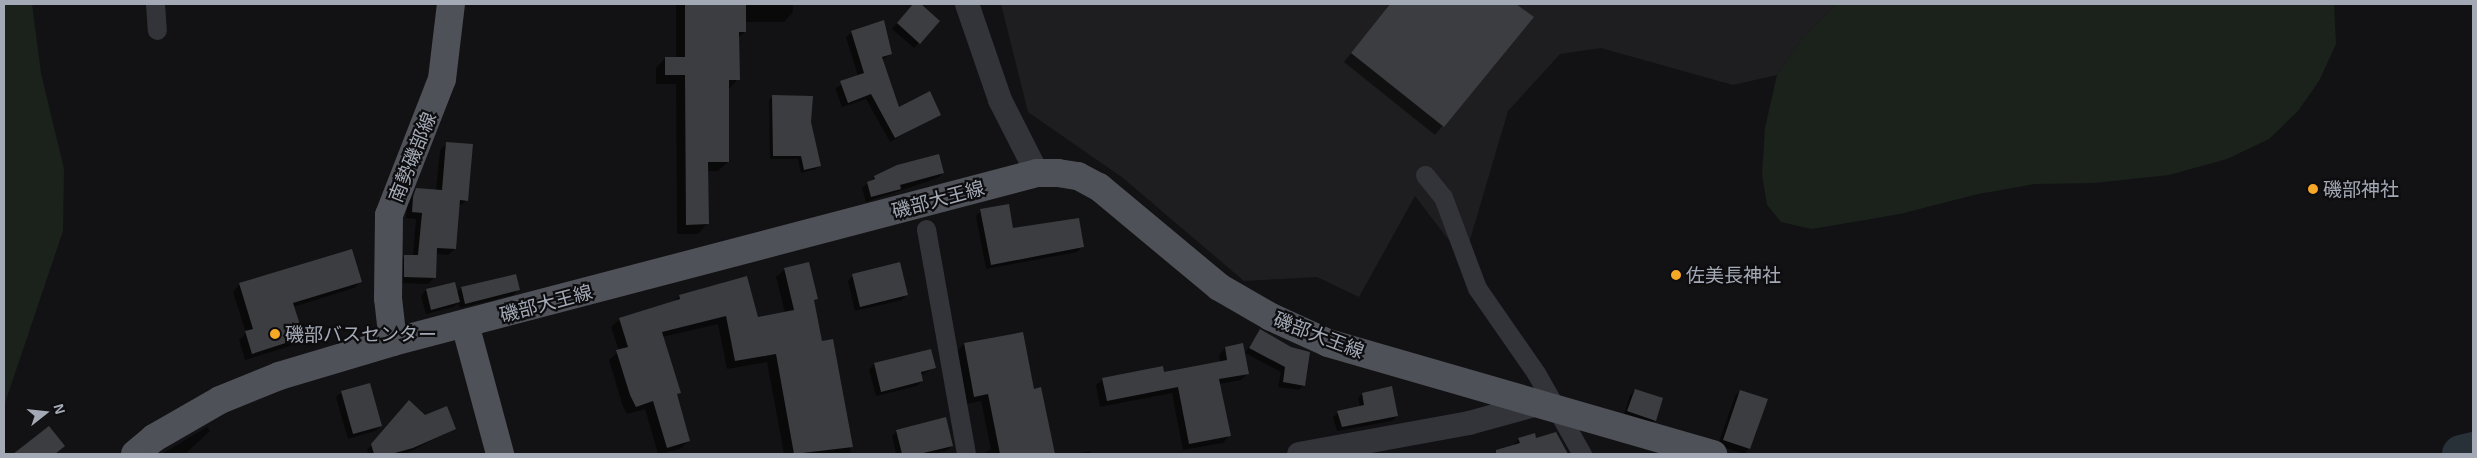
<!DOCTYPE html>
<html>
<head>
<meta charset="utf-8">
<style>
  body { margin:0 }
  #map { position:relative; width:2477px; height:458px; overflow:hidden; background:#121214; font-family:"Exo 2","Noto Sans JP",sans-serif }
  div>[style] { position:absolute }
  .built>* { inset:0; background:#1e1e21 }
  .green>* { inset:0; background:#1a221b }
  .shadow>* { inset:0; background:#0007 }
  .river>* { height:38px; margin:-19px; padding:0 19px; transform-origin:19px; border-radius:19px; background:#283138 }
  .building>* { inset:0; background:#3c3d41 }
  .minor>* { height:19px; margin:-9.5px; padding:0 9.5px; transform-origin:9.5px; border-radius:9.5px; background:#333439 }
  .tertiary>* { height:24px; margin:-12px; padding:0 12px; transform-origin:12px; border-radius:12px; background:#333439 }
  .primary>* { height:28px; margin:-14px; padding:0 14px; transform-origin:14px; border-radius:14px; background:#4f5158 }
  .dots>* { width:14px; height:14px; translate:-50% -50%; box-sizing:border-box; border:2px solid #0d0d0f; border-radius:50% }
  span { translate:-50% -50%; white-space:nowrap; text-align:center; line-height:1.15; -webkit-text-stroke:4.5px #0d0d0f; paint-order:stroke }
  .street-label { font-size:19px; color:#a3a9b5 }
  .poi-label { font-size:19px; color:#a3a9b5 }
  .left { translate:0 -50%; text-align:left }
  .frame { position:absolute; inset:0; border:5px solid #a3a9b5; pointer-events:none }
  .north { position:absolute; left:20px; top:388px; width:50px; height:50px; -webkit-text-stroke:4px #0d0d0f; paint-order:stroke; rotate:74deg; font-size:14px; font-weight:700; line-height:20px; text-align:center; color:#a3a9b5 }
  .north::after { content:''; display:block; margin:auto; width:18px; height:22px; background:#a3a9b5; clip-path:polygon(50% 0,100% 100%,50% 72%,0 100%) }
</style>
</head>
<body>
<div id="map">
  <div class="built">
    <div style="clip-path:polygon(1001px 4px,1837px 4px,1803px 38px,1777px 75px,1733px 85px,1601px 48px,1560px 54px,1508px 111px,1464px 260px,1415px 196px,1359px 297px,1317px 277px,1244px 281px,1123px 178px,1028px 112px)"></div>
  </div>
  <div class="green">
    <div style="clip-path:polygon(4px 4px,32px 4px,41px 73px,64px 169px,63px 231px,4px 406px)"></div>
    <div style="clip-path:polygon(1837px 4px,2334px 4px,2336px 44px,2319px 81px,2298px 111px,2269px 139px,2227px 159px,2169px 175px,2094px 183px,2035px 184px,1978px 194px,1900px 214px,1812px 229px,1781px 222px,1767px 205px,1762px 174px,1765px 128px,1777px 75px,1803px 38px)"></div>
  </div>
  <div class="shadow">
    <div style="clip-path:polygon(676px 4px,793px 4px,793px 12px,784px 22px,744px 22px,745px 32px,738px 38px,738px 79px,729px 89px,728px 162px,718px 171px,707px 171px,707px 224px,698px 234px,677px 234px,676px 84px,656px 84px,656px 68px,665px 58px,676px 58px)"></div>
    <div style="clip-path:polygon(914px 4px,919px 4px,938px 21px,914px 48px,892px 29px)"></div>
    <div style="clip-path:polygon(1390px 4px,1514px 4px,1532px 17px,1435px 135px,1344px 62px)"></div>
    <div style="clip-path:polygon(852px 32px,891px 53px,882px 60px,898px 108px,940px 114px,890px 142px,866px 99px,842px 107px,835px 88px,858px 76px,846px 37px)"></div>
    <div style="clip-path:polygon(773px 96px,809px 122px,820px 166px,816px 169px,801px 173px,798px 159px,770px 159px,769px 100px)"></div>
    <div style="clip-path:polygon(447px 143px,467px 200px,458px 207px,455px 249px,448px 255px,435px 254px,435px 277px,428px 284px,398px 283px,398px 263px,405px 256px,413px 256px,416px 219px,406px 218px,407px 205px,417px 189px,436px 191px,440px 150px)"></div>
    <div style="clip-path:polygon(943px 173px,938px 178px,866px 202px,862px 188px,875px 177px)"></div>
    <div style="clip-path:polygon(981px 211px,1012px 229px,1082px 247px,1077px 252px,986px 269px,976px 216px)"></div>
    <div style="clip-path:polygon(785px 269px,816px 299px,813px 302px,821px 342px,832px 340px,851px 454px,784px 454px,767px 362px,727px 369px,718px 324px,662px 337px,679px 392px,676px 396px,689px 441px,680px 449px,658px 454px,645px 409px,627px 414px,622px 404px,609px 360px,619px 351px,611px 327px,620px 319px,673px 303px,679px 296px,746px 278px,757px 319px,785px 313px,776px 277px)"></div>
    <div style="clip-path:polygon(853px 276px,907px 294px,902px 300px,855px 311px,848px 281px)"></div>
    <div style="clip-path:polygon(361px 281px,354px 288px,293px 307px,303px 337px,296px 344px,245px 360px,239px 340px,246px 333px,233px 292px,240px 284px)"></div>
    <div style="clip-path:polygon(461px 288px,518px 290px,513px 295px,460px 308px,458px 303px,454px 307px,426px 314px,421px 296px,426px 290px,457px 293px)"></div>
    <div style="clip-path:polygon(1260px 330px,1304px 385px,1299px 390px,1278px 387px,1281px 372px,1245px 353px)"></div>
    <div style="clip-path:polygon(1022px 334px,1033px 390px,1040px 389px,1054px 454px,983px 454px,991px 449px,981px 401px,967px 404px,957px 351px,964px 344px)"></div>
    <div style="clip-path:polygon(1225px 348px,1248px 373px,1241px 380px,1219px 384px,1229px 436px,1223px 443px,1183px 450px,1172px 393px,1100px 407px,1096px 385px,1103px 379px,1163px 373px,1220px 362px,1219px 355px)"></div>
    <div style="clip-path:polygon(874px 364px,934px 368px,921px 375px,922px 381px,917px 386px,876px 396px,869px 370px)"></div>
    <div style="clip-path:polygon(1635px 390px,1655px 420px,1650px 425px,1623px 417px,1630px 395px)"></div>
    <div style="clip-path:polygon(1741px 391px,1766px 400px,1749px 449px,1744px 454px,1718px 445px,1735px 396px)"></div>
    <div style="clip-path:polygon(342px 392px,381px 426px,375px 431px,348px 439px,336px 397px)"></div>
    <div style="clip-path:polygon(1362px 394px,1397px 416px,1392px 421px,1337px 431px,1333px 417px,1338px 413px,1360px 407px,1358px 398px)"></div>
    <div style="clip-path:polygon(405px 407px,454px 429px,407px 453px,368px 454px,367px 450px)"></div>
    <div style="clip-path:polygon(207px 427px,210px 431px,185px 454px,162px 454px)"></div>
    <div style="clip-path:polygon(897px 431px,952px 446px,946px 451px,933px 454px,896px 454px,892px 436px)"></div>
    <div style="clip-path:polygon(1556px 433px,1565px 454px,1518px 454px,1514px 444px,1519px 439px,1535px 439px)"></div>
    <div style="clip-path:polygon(1090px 451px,1091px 454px,1076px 454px)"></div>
  </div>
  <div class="river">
    <div style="left:2461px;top:454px;width:12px;rotate:-14deg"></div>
  </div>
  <div class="building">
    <div style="clip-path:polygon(685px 4px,746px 4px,746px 32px,739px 32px,740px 80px,729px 80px,729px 162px,708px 162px,709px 224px,686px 225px,685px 75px,665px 75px,665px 57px,685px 57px)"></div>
    <div style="clip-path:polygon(913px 4px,921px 4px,940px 21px,920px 44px,897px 23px)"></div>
    <div style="clip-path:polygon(1390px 4px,1516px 4px,1534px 17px,1444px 127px,1351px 53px)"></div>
    <div style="clip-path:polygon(884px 20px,892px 54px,882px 57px,899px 107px,930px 91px,941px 115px,895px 138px,871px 94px,848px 103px,840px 81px,864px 73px,851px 31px)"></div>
    <div style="clip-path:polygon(772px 95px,813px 96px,811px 122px,821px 166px,804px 170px,801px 156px,773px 156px)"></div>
    <div style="clip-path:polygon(446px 142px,473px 144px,468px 201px,460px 200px,456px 249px,437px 248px,436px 278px,404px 277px,404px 255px,418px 255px,422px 213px,412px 212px,413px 197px,416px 188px,442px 190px)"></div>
    <div style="clip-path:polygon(939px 154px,944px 173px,900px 185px,901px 189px,871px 197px,867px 182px,875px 179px,874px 176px,897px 165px)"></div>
    <div style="clip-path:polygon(1009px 204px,1013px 228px,1079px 218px,1084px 247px,991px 265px,980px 209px)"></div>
    <div style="clip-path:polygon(352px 249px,362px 282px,293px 303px,304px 337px,252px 354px,245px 331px,253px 329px,239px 283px)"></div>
    <div style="clip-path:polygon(809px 262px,818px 299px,814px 300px,822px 341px,833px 339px,853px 447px,794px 454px,776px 354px,735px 361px,726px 316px,662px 332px,681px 393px,677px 394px,690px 441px,667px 448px,653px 401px,636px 407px,630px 395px,616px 350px,628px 347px,619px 318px,680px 299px,679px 295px,747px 276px,758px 317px,794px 310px,784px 268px)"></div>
    <div style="clip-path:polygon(900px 262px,908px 295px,860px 307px,852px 274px)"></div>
    <div style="clip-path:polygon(516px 274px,520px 290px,465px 304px,461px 287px)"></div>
    <div style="clip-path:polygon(455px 282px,460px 302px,431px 310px,426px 289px)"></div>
    <div style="clip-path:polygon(1260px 329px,1291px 347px,1310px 352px,1305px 386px,1283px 382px,1285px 367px,1249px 348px)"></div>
    <div style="clip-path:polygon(1023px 332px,1034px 389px,1041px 387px,1055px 454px,1000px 454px,988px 394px,974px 397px,964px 343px)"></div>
    <div style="clip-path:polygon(1243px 343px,1249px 374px,1219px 379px,1231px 436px,1189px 444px,1178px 387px,1107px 401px,1102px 378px,1163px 366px,1164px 372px,1227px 360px,1225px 347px)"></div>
    <div style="clip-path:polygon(931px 349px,936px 368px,921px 372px,923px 381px,881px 392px,874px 363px)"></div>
    <div style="clip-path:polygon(370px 383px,382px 426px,353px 434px,341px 391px)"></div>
    <div style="clip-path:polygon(1392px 386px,1398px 416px,1342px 427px,1337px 411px,1364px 405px,1362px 393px)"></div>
    <div style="clip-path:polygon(1635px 389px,1663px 398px,1656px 421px,1627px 411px)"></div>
    <div style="clip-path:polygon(1740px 390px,1768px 399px,1750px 449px,1723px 440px)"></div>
    <div style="clip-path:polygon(409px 400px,425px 415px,447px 406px,456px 429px,413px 448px,391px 454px,374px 454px,371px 444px)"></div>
    <div style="clip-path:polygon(946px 417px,953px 446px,919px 454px,902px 454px,896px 430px)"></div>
    <div style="clip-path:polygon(49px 426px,65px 446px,55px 454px,13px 454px)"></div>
    <div style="clip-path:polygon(1556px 432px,1568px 454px,1496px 454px,1496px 450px,1520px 443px,1518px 438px,1535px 433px,1536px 438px)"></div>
  </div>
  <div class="minor">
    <div style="left:155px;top:4px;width:26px;rotate:86deg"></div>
    <div style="left:1425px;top:175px;width:28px;rotate:51deg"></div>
    <div style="left:1443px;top:197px;width:97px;rotate:69.5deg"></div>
    <div style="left:1477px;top:288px;width:103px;rotate:55.2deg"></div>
    <div style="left:1536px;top:373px;width:93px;rotate:60.4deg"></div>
    <div style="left:926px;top:229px;width:229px;rotate:79.9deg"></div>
  </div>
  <div class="tertiary">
    <div style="left:967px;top:4px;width:102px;rotate:71deg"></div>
    <div style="left:1000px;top:100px;width:82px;rotate:63.1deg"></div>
    <div style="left:1299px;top:454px;width:173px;rotate:-10.3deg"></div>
    <div style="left:1469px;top:423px;width:75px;rotate:-15.5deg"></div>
  </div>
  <div class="primary">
    <div style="left:465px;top:324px;width:135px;rotate:74.9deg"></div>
    <div style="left:393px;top:342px;width:44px;rotate:-96.5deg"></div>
    <div style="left:388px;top:298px;width:83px;rotate:-89.3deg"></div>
    <div style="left:389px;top:215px;width:146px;rotate:-68.7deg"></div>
    <div style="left:442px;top:79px;width:76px;rotate:-83.2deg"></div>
    <div style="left:135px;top:454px;width:25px;rotate:-40deg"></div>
    <div style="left:154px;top:438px;width:76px;rotate:-29.9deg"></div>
    <div style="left:220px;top:400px;width:64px;rotate:-22.1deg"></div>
    <div style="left:279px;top:376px;width:119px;rotate:-16.6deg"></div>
    <div style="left:393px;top:342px;width:666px;rotate:-14.7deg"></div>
    <div style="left:1037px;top:173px;width:21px"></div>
    <div style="left:1058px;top:173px;width:20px;rotate:9deg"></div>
    <div style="left:1078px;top:176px;width:24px;rotate:28deg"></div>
    <div style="left:1099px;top:187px;width:156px;rotate:39.8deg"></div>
    <div style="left:1219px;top:287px;width:60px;rotate:30deg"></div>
    <div style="left:1271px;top:317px;width:63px;rotate:24.5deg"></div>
    <div style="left:1328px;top:343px;width:401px;rotate:16.1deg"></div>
  </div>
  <div class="dots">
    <div style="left:2313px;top:189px;background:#f7a826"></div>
    <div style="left:1676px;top:275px;background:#f7a826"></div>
    <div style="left:275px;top:334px;background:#f7a826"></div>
  </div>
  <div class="street-label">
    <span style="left:412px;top:157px;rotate:-68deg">南勢磯部線</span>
    <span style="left:938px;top:199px;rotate:-15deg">磯部大王線</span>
    <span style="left:546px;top:303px;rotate:-15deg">磯部大王線</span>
    <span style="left:1319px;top:335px;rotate:21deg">磯部大王線</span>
  </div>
  <div class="poi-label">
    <span class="left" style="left:2323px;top:189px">磯部神社</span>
    <span class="left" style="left:1686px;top:275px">佐美長神社</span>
    <span class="left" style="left:285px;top:334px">磯部バスセンター</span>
  </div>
  <div class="frame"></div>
  <div class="north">N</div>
</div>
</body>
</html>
